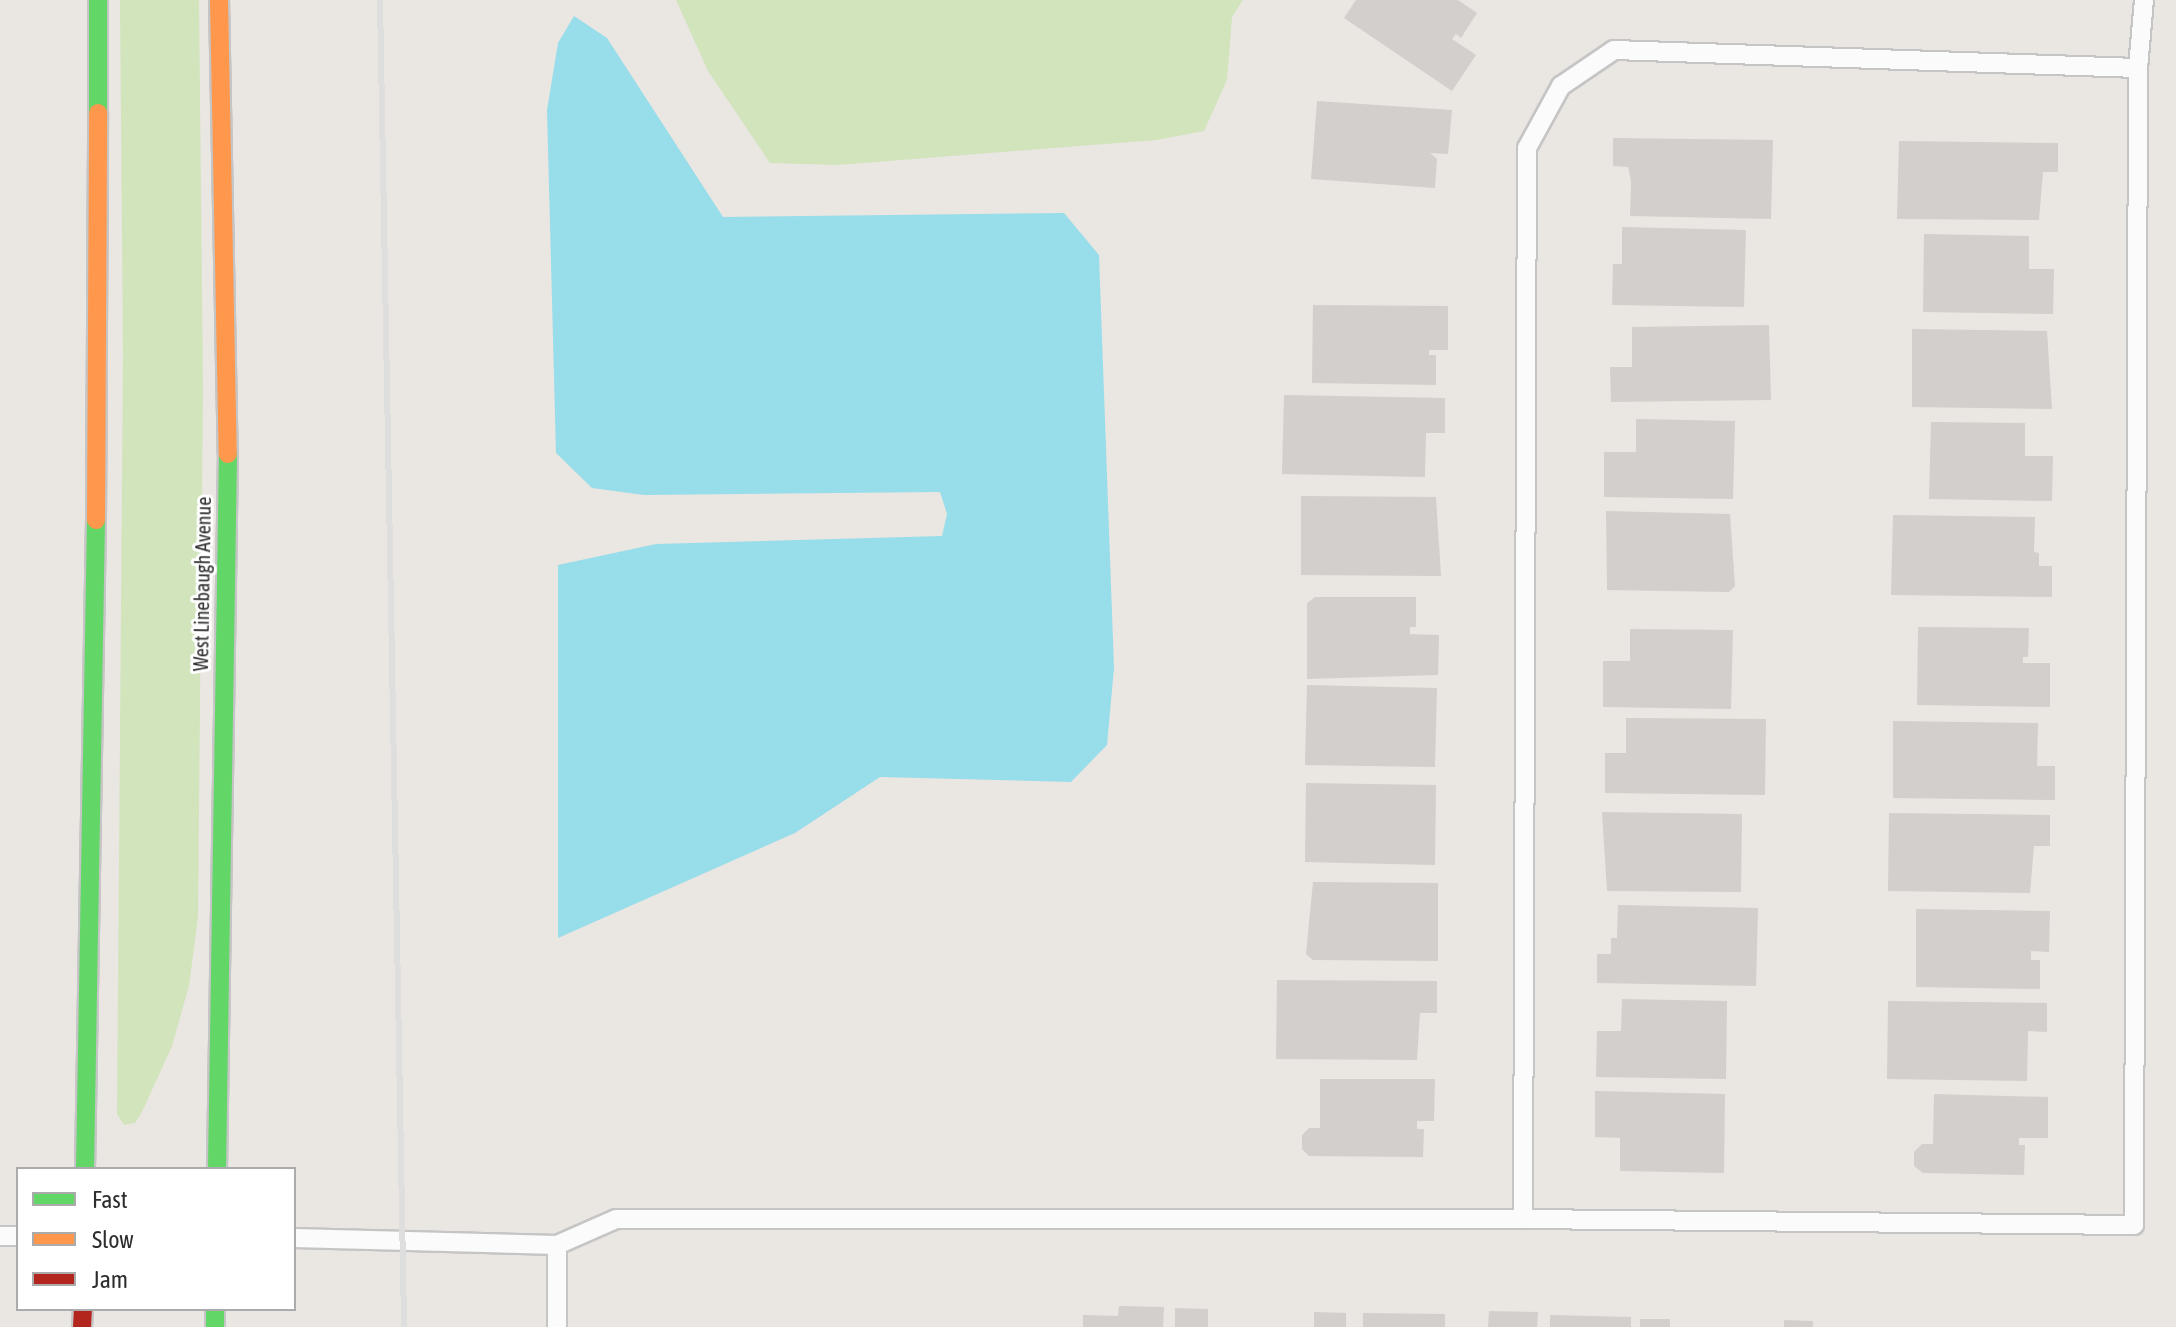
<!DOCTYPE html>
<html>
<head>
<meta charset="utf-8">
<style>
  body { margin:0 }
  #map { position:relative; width:2176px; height:1327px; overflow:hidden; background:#eae6e2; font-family:"Asap Condensed",sans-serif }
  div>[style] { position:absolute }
  .green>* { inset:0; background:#d1e4bc }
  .water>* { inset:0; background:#98ddea }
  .building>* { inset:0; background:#d2cfcc }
  .roads { filter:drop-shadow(2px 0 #c6c5c5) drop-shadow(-2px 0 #c6c5c5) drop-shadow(0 2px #c6c5c5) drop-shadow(0 -2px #c6c5c5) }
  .lane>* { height:18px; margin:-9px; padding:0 9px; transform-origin:9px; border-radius:9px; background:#fcfbfb }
  .fast>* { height:18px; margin:-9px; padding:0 9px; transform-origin:9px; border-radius:9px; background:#63d668 }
  .slow>* { height:18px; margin:-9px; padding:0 9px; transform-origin:9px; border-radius:9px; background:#ff974d }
  .jam>* { height:18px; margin:-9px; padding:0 9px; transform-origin:9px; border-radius:9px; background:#b3261e }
  .rail>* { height:6px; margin:-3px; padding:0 3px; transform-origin:3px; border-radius:3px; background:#dfdedf }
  span { translate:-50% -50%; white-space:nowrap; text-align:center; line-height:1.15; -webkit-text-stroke:6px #fff; paint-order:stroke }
  .street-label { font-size:20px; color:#2d2d2d }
  .legend { position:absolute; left:16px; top:1167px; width:280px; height:144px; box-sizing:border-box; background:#fff; border:2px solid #ababab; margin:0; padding:10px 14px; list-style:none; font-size:24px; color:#2d2d2d }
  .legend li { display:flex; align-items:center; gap:16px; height:40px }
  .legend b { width:40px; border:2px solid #ababab }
</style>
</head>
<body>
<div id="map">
  <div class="green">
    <div style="clip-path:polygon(120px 0,199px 0,203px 389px,198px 917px,189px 986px,172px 1046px,142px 1112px,135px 1123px,124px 1125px,117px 1114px,123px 355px)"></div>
    <div style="clip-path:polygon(676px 0,1243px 0,1232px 17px,1227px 80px,1204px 131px,1156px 140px,838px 165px,770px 163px,708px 71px)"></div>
  </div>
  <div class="water">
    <div style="clip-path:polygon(574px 16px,607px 38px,723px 217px,1064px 213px,1099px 255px,1114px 668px,1107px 745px,1071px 782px,880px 777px,795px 833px,558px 938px,558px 565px,656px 544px,942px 536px,947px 514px,940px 492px,644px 495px,592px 488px,556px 453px,547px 110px,558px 43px)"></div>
  </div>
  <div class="building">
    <div style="clip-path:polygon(1356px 0,1458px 0,1477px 13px,1461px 38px,1456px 34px,1452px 39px,1476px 55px,1452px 91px,1344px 18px)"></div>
    <div style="clip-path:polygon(1317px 101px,1452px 110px,1448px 154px,1430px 153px,1437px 159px,1435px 188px,1311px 179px)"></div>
    <div style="clip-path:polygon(1613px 138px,1773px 140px,1771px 219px,1630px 216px,1631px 181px,1628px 167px,1613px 166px)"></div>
    <div style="clip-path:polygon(1899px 141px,2058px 143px,2058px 172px,2043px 172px,2039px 220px,1897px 219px)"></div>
    <div style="clip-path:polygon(1622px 227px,1746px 230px,1744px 307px,1612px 305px,1613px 264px,1622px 264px)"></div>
    <div style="clip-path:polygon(1924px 234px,2029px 236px,2029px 269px,2054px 269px,2053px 314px,1923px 312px)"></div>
    <div style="clip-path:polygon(1313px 305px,1448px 306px,1448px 350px,1429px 350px,1429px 355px,1436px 355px,1436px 385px,1312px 383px)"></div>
    <div style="clip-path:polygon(1769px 325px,1771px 400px,1611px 402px,1610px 367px,1632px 367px,1632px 327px)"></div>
    <div style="clip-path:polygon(1912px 329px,2047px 331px,2052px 409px,1912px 407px)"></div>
    <div style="clip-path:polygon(1284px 395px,1445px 398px,1445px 433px,1426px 433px,1425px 477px,1282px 474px)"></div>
    <div style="clip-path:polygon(1636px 419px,1735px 421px,1733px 499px,1604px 497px,1604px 452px,1636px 452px)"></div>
    <div style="clip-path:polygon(1931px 422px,2025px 423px,2025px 456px,2053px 456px,2052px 501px,1929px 499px)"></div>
    <div style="clip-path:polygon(1301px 496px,1436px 497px,1441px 576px,1301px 575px)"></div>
    <div style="clip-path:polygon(1606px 511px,1730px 514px,1735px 586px,1729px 592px,1607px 590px)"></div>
    <div style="clip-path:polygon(1893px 515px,2035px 517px,2034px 552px,2039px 553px,2039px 566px,2052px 566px,2052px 597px,1891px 595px)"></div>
    <div style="clip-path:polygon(1315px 597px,1416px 597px,1416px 627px,1410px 627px,1410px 634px,1439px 635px,1438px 675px,1307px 679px,1307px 603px)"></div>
    <div style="clip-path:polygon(1918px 627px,2029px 628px,2028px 657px,2023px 657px,2023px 663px,2050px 663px,2050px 707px,1917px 705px)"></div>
    <div style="clip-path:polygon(1630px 629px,1733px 630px,1731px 709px,1603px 707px,1603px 661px,1630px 661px)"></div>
    <div style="clip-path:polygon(1307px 685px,1437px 688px,1435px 767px,1305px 765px)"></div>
    <div style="clip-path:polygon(1626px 718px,1766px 719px,1765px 795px,1605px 793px,1605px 753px,1626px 753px)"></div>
    <div style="clip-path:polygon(1893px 721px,2038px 723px,2037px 766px,2055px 766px,2055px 800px,1893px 798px)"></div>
    <div style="clip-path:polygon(1306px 783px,1436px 785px,1435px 865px,1305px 862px)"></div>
    <div style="clip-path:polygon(1602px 812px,1742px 814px,1741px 892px,1607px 891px)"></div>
    <div style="clip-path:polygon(1889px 813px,2050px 815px,2050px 846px,2034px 846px,2030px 893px,1888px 891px)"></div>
    <div style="clip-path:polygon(1313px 882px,1438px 883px,1438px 961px,1313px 960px,1306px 954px)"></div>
    <div style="clip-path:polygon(1618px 905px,1758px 908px,1756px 986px,1597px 983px,1597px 954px,1611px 954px,1611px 938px,1617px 938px)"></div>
    <div style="clip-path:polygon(1916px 909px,2050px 911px,2049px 952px,2031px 951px,2031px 960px,2040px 960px,2040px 989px,1916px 987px)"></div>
    <div style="clip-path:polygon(1277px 980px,1437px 981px,1437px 1013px,1420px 1013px,1417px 1060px,1276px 1059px)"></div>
    <div style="clip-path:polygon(1622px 999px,1727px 1001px,1726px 1079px,1596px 1077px,1597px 1031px,1621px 1031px)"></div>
    <div style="clip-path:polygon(1888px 1001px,2047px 1003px,2047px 1032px,2028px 1031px,2027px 1081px,1887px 1079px)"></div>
    <div style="clip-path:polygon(1320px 1079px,1435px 1079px,1434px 1121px,1417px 1121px,1417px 1129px,1424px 1129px,1423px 1157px,1309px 1156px,1302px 1149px,1302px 1135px,1309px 1128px,1320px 1128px)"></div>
    <div style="clip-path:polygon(1595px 1091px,1725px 1094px,1724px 1173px,1620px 1171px,1620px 1138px,1595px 1137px)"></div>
    <div style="clip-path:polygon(1934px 1094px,2048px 1097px,2048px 1138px,2019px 1138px,2019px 1145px,2025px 1145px,2024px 1175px,1923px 1173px,1914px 1166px,1914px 1152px,1922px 1144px,1933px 1144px)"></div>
    <div style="clip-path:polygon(1119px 1306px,1164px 1307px,1163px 1327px,1083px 1327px,1083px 1315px,1118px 1316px)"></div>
    <div style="clip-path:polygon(1175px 1308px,1208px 1309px,1208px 1327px,1175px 1327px)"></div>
    <div style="clip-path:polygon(1489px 1311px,1538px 1312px,1537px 1327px,1488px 1327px)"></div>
    <div style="clip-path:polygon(1314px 1312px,1346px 1313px,1346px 1327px,1314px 1327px)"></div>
    <div style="clip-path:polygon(1363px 1313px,1445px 1314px,1445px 1327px,1363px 1327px)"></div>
    <div style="clip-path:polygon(1550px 1315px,1631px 1317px,1631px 1327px,1550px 1327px)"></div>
    <div style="clip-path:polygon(1640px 1319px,1670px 1319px,1670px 1327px,1640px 1327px)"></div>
    <div style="clip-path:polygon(1784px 1320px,1813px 1321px,1813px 1327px,1784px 1327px)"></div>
  </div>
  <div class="roads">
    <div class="lane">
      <div style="left:2138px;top:68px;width:68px;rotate:-85deg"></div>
      <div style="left:0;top:1236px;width:18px"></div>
      <div style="left:294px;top:1238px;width:263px;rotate:1.5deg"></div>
      <div style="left:557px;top:1245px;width:82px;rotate:90deg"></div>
      <div style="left:557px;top:1245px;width:64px;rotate:-23.8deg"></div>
      <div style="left:616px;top:1219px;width:907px"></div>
      <div style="left:1523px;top:1219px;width:1071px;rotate:-89.79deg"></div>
      <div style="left:1527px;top:148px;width:71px;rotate:-61.3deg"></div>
      <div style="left:1561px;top:86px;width:64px;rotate:-34.2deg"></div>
      <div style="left:1614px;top:50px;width:524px;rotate:1.97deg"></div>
      <div style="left:2138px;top:68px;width:1157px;rotate:90.2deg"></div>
      <div style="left:2134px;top:1225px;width:611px;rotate:-179.44deg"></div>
    </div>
    <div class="fast">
      <div style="left:98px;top:113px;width:113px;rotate:-90deg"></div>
      <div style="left:85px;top:1169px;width:649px;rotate:-89.03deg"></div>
      <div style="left:217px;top:1169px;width:715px;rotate:-89.12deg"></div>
      <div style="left:215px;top:1309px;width:18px;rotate:90deg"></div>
    </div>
    <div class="slow">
      <div style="left:219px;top:0;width:454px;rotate:88.9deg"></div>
      <div style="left:96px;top:520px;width:407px;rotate:-89.7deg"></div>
    </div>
    <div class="jam">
      <div style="left:82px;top:1327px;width:18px;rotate:-87deg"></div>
    </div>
  </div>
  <div class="rail">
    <div style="left:380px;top:0;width:1327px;rotate:88.96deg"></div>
  </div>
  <div class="street-label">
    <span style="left:202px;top:584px;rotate:-89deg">West Linebaugh Avenue</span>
  </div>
  <ul class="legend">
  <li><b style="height:10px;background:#63d668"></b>Fast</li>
  <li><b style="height:10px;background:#ff974d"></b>Slow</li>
  <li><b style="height:10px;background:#b3261e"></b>Jam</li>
  </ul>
</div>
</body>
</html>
